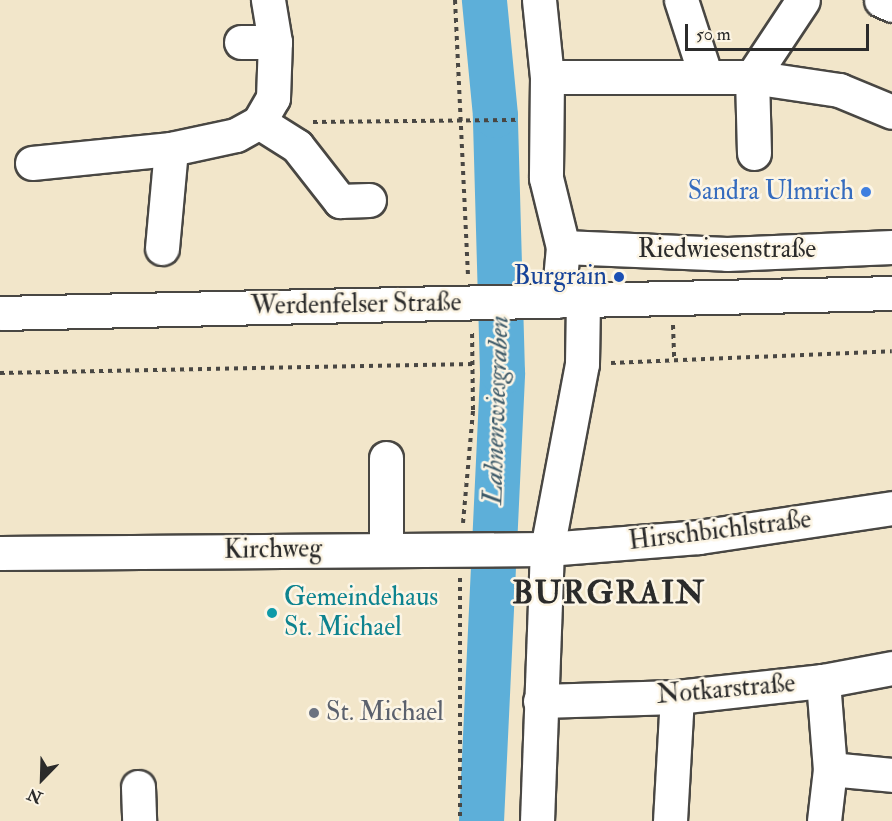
<!DOCTYPE html>
<html>
<head>
<meta charset="utf-8">
<style>
  body { margin:0 }
  #map { position:relative; width:892px; height:821px; overflow:hidden; background:#f2e6ca; font-family:"IM FELL Double Pica",serif }
  div>[style] { position:absolute }
  .river>* { height:45px; margin:-22.5px; padding:0 22.5px; transform-origin:22.5px; border-radius:22.5px; background:#5dafd9 }
  .path>* { height:4px; margin-top:-2px; transform-origin:0; background:repeating-linear-gradient(90deg,#494743 0 4.5px,transparent 0 9px) }
  .roads { filter:drop-shadow(2px 0 #494743) drop-shadow(-2px 0 #494743) drop-shadow(0 2px #494743) drop-shadow(0 -2px #494743) }
  .minor>* { height:33px; margin:-16.5px; padding:0 16.5px; transform-origin:16.5px; border-radius:16.5px; background:#fff }
  .dots>* { width:16px; height:16px; translate:-50% -50%; box-sizing:border-box; border:3px solid #fcf5e5; border-radius:50% }
  span { translate:-50% -50%; white-space:nowrap; text-align:center; line-height:1.15; -webkit-text-stroke:5px #fcf5e5; paint-order:stroke }
  .shop-label { font-size:26px; color:#366cbe }
  .right { translate:-100% -50%; text-align:right }
  .street-label { font-size:26px; color:#2b2b2b }
  .transit-label { font-size:26px; color:#164399 }
  .culture-label { font-size:26px; color:#0d838f }
  .left { translate:0 -50%; text-align:left }
  .worship-label { font-size:26px; color:#5b616d }
  .water-label { font-size:27px; color:#3c5968; font-style:italic }
  .district-label { font-size:32px; color:#2b2b2b; font-weight:700; letter-spacing:1.5px }
  .north { position:absolute; left:12px; top:749px; width:60px; height:60px; -webkit-text-stroke:4px #fcf5e5; paint-order:stroke; rotate:203deg; font-size:16px; font-weight:700; line-height:24px; text-align:center; color:#2b2b2b }
  .north::after { content:''; display:block; margin:auto; width:21px; height:27px; background:#2b2b2b; clip-path:polygon(50% 0,100% 100%,50% 72%,0 100%) }
  .scale { position:absolute; left:685px; top:24px; width:184px; height:27px; box-sizing:border-box; border:3px solid #2b2b2b; border-top:0; padding-left:8px; font-size:18px; line-height:21px; white-space:nowrap; color:#2b2b2b; -webkit-text-stroke:4px #fcf5e5; paint-order:stroke }
</style>
</head>
<body>
<div id="map">
  <div class="river">
    <div style="left:481px;top:821px;width:449px;rotate:-87.3deg"></div>
    <div style="left:502px;top:372px;width:257px;rotate:-91.6deg"></div>
    <div style="left:495px;top:115px;width:116px;rotate:-95.5deg"></div>
  </div>
  <div class="path">
    <div style="left:455px;top:0;width:275px;rotate:87.3deg"></div>
    <div style="left:313px;top:122px;width:206px;rotate:-0.6deg"></div>
    <div style="left:673px;top:325px;width:35px;rotate:88deg"></div>
    <div style="left:611px;top:363px;width:281px;rotate:-2.4deg"></div>
    <div style="left:0;top:373px;width:475px;rotate:-1.1deg"></div>
    <div style="left:463px;top:523px;width:113px;rotate:-84.9deg"></div>
    <div style="left:473px;top:410px;width:80px;rotate:-90.7deg"></div>
    <div style="left:460px;top:578px;width:243px;rotate:90deg"></div>
  </div>
  <div class="roads">
    <div class="minor">
      <div style="left:539px;top:0;width:77px;rotate:84.1deg"></div>
      <div style="left:547px;top:77px;width:101px;rotate:90.6deg"></div>
      <div style="left:546px;top:178px;width:71px;rotate:76.2deg"></div>
      <div style="left:563px;top:247px;width:54px;rotate:95.3deg"></div>
      <div style="left:681px;top:0;width:78px;rotate:72deg"></div>
      <div style="left:881px;top:0;width:12px;rotate:24deg"></div>
      <div style="left:241px;top:42px;width:34px"></div>
      <div style="left:547px;top:77px;width:205px"></div>
      <div style="left:752px;top:77px;width:88px;rotate:8.5deg"></div>
      <div style="left:839px;top:90px;width:57px;rotate:22.5deg"></div>
      <div style="left:259px;top:122px;width:45px;rotate:32.3deg"></div>
      <div style="left:297px;top:146px;width:70px;rotate:52deg"></div>
      <div style="left:340px;top:201px;width:29px;rotate:-2deg"></div>
      <div style="left:754px;top:153px;width:76px;rotate:-91.5deg"></div>
      <div style="left:752px;top:77px;width:92px;rotate:-56.5deg"></div>
      <div style="left:32px;top:163px;width:140px;rotate:-5.8deg"></div>
      <div style="left:171px;top:149px;width:66px;rotate:-12.2deg"></div>
      <div style="left:236px;top:135px;width:26px;rotate:-29deg"></div>
      <div style="left:259px;top:122px;width:28px;rotate:-60deg"></div>
      <div style="left:273px;top:98px;width:56px;rotate:-88deg"></div>
      <div style="left:275px;top:42px;width:43px;rotate:-99.5deg"></div>
      <div style="left:563px;top:247px;width:164px;rotate:2.4deg"></div>
      <div style="left:727px;top:254px;width:165px;rotate:-2.4deg"></div>
      <div style="left:162px;top:248px;width:99px;rotate:-84.8deg"></div>
      <div style="left:0;top:313px;width:892px;rotate:-1.28deg"></div>
      <div style="left:386px;top:458px;width:90px;rotate:90deg"></div>
      <div style="left:0;top:553px;width:547px;rotate:-0.42deg"></div>
      <div style="left:547px;top:549px;width:152px;rotate:-4.5deg"></div>
      <div style="left:699px;top:537px;width:195px;rotate:-8.5deg"></div>
      <div style="left:823px;top:681px;width:70px;rotate:-10.7deg"></div>
      <div style="left:540px;top:701px;width:137px;rotate:-1.7deg"></div>
      <div style="left:677px;top:697px;width:147px;rotate:-6.3deg"></div>
      <div style="left:823px;top:681px;width:88px;rotate:85.5deg"></div>
      <div style="left:830px;top:769px;width:62px;rotate:5.5deg"></div>
      <div style="left:138px;top:787px;width:34px;rotate:88deg"></div>
      <div style="left:537px;top:821px;width:272px;rotate:-87.9deg"></div>
      <div style="left:547px;top:549px;width:188px;rotate:-79.3deg"></div>
      <div style="left:582px;top:364px;width:64px;rotate:-89.1deg"></div>
      <div style="left:670px;top:821px;width:124px;rotate:-86.8deg"></div>
      <div style="left:824px;top:821px;width:52px;rotate:-83.4deg"></div>
    </div>
  </div>
  <div class="dots">
    <div style="left:866px;top:192px;background:#3f7fe0"></div>
    <div style="left:619px;top:277px;background:#1a4fb4"></div>
    <div style="left:272px;top:613px;background:#0f9aa8"></div>
    <div style="left:314px;top:713px;background:#6b7280"></div>
  </div>
  <div class="shop-label">
    <span class="right" style="left:854px;top:192px">Sandra Ulmrich</span>
  </div>
  <div class="street-label">
    <span style="left:727px;top:250px">Riedwiesenstraße</span>
    <span style="left:356px;top:305px;rotate:-1deg">Werdenfelser Straße</span>
    <span style="left:720px;top:531px;rotate:-7deg">Hirschbichlstraße</span>
    <span style="left:273px;top:550px;rotate:-1deg">Kirchweg</span>
    <span style="left:726px;top:690px;rotate:-5deg">Notkarstraße</span>
  </div>
  <div class="transit-label">
    <span class="right" style="left:607px;top:277px">Burgrain</span>
  </div>
  <div class="culture-label">
    <span class="left" style="left:284px;top:613px">Gemeindehaus<br>St. Michael</span>
  </div>
  <div class="worship-label">
    <span class="left" style="left:326px;top:713px">St. Michael</span>
  </div>
  <div class="water-label">
    <span style="left:496px;top:410px;rotate:-88deg">Lahnenwiesgraben</span>
  </div>
  <div class="district-label">
    <span style="left:609px;top:593px">BURGRAIN</span>
  </div>
  <div class="north">N</div>
  <div class="scale">50 m</div>
</div>
</body>
</html>
